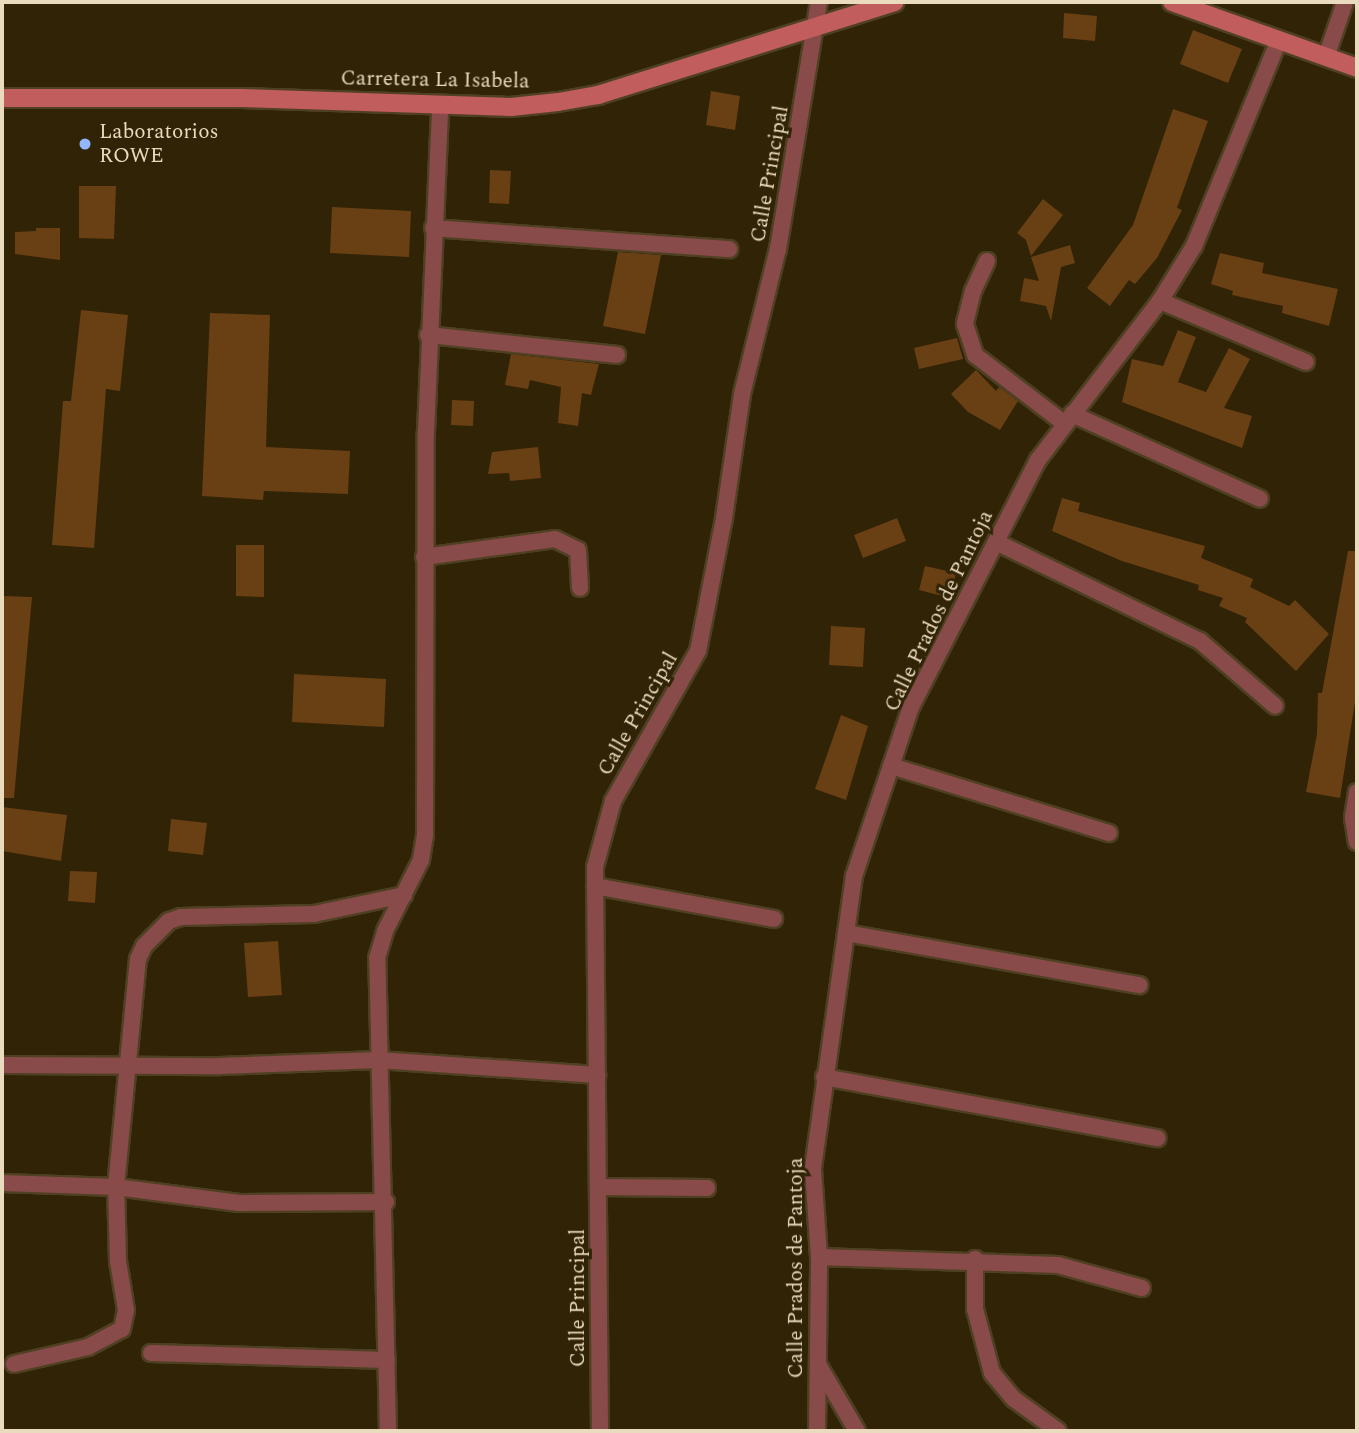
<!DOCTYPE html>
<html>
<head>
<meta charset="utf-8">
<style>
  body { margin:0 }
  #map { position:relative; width:1359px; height:1433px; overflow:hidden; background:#312305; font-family:Spectral,serif }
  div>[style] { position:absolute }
  .building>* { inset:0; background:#693f14 }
  .roads { filter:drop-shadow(2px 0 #4f4023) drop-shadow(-2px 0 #4f4023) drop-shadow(0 2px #4f4023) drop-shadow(0 -2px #4f4023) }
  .minor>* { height:16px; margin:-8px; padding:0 8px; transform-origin:8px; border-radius:8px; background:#894b49 }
  .secondary>* { height:18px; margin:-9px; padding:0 9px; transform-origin:9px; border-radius:9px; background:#c15d5c }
  .dots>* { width:19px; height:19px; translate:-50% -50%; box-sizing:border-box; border:4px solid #312305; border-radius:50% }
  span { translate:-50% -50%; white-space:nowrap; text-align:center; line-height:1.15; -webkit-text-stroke:6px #312305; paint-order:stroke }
  .street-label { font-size:21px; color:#eadabe }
  .poi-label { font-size:21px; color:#eadabe }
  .left { translate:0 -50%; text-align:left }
  .frame { position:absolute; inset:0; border:4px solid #eadabe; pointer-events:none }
</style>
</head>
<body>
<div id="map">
  <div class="building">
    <div style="clip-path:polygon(1064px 13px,1097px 16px,1095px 41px,1063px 38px)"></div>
    <div style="clip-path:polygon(1193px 30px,1242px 49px,1228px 83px,1180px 64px)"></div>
    <div style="clip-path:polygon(711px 91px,740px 96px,735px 130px,706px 125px)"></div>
    <div style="clip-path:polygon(1173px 109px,1208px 121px,1177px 208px,1182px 210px,1157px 258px,1135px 284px,1129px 280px,1110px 306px,1087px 288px,1133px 225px)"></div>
    <div style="clip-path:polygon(490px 170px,511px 171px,509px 204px,489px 203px)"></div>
    <div style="clip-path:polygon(79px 186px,116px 186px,114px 239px,79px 238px)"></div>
    <div style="clip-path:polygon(1043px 199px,1063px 215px,1031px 256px,1026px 240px,1017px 233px)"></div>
    <div style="clip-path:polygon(332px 207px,411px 211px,409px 257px,330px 253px)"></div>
    <div style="clip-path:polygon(36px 228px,60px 228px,60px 260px,15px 254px,15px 232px,36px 231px)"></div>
    <div style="clip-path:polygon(1070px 245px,1075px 263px,1061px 267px,1051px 321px,1046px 306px,1020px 301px,1024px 278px,1039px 281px,1031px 257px)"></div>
    <div style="clip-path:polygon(618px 252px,661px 255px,645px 334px,603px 326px)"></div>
    <div style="clip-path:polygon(1220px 253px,1264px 263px,1262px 273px,1338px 289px,1329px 326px,1282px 313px,1283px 306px,1232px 295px,1233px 291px,1211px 284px)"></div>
    <div style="clip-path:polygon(81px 310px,128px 315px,120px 391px,106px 389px,94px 548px,52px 545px,63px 401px,71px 401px)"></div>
    <div style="clip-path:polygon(210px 313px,270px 315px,266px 447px,350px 451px,348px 494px,264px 491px,263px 500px,202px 496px)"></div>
    <div style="clip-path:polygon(1178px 330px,1196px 337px,1178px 382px,1206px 392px,1229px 348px,1250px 359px,1224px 408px,1252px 416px,1242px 448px,1122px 402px,1132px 359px,1163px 366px)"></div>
    <div style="clip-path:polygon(957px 338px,963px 359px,919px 369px,914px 348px)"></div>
    <div style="clip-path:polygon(511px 354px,599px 364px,591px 395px,582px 393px,578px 426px,558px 423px,561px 387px,530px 380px,528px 389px,505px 385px)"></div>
    <div style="clip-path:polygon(976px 370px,996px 391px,999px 387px,1018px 401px,1000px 430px,968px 412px,951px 394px)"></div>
    <div style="clip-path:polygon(452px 400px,474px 401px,473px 426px,451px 425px)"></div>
    <div style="clip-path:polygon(538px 447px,541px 478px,510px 481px,509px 473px,488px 474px,492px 452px)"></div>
    <div style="clip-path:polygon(1062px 498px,1080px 503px,1078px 511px,1205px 546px,1201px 558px,1253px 579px,1250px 587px,1289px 606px,1295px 600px,1329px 634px,1296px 671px,1245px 622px,1247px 618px,1219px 606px,1223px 598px,1198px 590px,1199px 585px,1122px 561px,1052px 531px)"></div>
    <div style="clip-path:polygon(897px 518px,906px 541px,863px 558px,854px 535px)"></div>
    <div style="clip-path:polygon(236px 545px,264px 545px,264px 597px,236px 596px)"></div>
    <div style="clip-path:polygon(1348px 551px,1357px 551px,1357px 689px,1340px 798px,1306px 792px,1317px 734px,1318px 693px,1322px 693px)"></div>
    <div style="clip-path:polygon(925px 566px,956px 573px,950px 598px,919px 590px)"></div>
    <div style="clip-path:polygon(2px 596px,32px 597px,14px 798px,2px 798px)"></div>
    <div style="clip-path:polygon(831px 626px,865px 628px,863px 667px,829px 665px)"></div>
    <div style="clip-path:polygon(294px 674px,386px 679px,384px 727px,292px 722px)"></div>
    <div style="clip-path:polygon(841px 715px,868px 726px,846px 800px,815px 789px)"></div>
    <div style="clip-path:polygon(2px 807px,67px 815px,61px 861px,2px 851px)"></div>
    <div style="clip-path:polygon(171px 819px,207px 823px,203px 855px,168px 851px)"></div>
    <div style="clip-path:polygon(70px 871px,97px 872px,95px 903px,68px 901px)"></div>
    <div style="clip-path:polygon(278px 941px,282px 995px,248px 997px,244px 943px)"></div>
  </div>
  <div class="roads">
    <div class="minor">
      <div style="left:1326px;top:57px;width:58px;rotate:-70.9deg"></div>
      <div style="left:433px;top:228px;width:297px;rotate:4.1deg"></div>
      <div style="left:987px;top:261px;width:33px;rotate:115deg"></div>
      <div style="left:973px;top:291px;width:34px;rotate:104deg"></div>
      <div style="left:965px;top:324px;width:33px;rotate:72deg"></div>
      <div style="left:975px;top:355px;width:112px;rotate:37.4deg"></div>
      <div style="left:1160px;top:301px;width:158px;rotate:22.7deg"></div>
      <div style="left:428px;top:335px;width:190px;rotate:6deg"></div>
      <div style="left:1072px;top:414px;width:206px;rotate:24.3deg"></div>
      <div style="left:996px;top:542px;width:227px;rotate:25.9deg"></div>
      <div style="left:1200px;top:641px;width:99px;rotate:40.9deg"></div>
      <div style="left:424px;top:557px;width:132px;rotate:-7.8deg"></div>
      <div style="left:555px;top:539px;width:25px;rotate:26deg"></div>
      <div style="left:578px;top:550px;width:38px;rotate:87deg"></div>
      <div style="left:891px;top:766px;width:228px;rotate:17.1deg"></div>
      <div style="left:1357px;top:792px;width:26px;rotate:99deg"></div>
      <div style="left:1353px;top:818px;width:24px;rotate:81deg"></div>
      <div style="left:595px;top:886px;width:182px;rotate:10.4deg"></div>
      <div style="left:846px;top:933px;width:298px;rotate:10.1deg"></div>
      <div style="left:2px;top:1065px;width:218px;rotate:0.3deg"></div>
      <div style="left:220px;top:1066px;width:158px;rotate:-2.2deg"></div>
      <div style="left:378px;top:1060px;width:220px;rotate:3.9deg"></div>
      <div style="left:824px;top:1077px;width:339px;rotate:10.4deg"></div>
      <div style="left:2px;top:1183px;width:114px;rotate:2deg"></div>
      <div style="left:116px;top:1187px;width:124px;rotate:7.4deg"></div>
      <div style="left:239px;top:1203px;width:147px;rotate:-0.4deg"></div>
      <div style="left:598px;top:1187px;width:109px;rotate:0.5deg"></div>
      <div style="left:819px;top:1257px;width:239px;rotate:1.9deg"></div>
      <div style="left:1058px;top:1265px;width:87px;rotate:15.3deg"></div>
      <div style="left:975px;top:1259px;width:50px;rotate:90deg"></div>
      <div style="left:975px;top:1309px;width:66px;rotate:75.1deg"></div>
      <div style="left:992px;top:1373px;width:34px;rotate:50deg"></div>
      <div style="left:1014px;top:1399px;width:54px;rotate:36deg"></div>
      <div style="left:151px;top:1353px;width:236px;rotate:1.7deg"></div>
      <div style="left:14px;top:1364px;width:76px;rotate:-12.9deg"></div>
      <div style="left:88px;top:1347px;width:38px;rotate:-28deg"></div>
      <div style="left:122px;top:1329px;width:19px;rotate:-78deg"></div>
      <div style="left:126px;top:1310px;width:50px;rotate:-99.3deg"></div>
      <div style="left:118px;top:1261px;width:74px;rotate:-91.5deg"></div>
      <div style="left:116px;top:1187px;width:229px;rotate:-84.5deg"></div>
      <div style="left:138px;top:959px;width:14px;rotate:-65deg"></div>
      <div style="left:144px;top:946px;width:35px;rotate:-45deg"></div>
      <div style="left:169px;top:921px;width:13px;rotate:-18deg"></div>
      <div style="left:181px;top:917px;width:133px;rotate:-1.3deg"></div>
      <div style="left:314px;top:914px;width:92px;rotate:-11.9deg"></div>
      <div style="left:819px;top:1366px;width:75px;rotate:59.7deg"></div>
      <div style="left:388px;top:1431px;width:473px;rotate:-91.3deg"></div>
      <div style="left:377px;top:958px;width:28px;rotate:-73deg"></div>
      <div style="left:385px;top:931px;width:80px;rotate:-63.1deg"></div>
      <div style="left:421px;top:860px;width:24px;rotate:-81deg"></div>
      <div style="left:425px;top:836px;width:404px;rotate:-89.9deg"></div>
      <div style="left:426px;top:432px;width:327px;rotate:-87.5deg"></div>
      <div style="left:600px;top:1431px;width:564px;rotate:-90.51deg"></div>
      <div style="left:595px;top:867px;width:68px;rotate:-74.7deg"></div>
      <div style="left:613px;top:801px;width:172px;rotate:-60.5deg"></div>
      <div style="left:698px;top:651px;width:136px;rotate:-78.9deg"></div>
      <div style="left:724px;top:518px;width:125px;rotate:-81.7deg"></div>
      <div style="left:742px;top:394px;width:149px;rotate:-76.1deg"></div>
      <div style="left:778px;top:249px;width:250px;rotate:-80.6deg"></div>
      <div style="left:817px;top:1431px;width:174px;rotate:-89.3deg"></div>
      <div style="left:819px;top:1257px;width:89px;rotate:-93.9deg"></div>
      <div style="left:813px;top:1168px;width:295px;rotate:-82deg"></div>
      <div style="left:854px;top:876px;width:178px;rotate:-71.4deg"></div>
      <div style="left:911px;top:707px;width:278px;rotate:-62.8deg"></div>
      <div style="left:1038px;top:460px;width:200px;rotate:-52.5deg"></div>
      <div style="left:1160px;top:301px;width:65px;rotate:-58.3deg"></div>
      <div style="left:1194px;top:246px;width:223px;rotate:-67.6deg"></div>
    </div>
    <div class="secondary">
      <div style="left:1172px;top:2px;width:196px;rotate:19.6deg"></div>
      <div style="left:2px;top:98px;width:240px"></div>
      <div style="left:242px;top:98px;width:269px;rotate:1.9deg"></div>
      <div style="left:511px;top:107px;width:47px;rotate:-6.1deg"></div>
      <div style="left:558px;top:102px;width:41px;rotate:-9.9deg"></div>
      <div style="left:598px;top:95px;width:311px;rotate:-17.4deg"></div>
    </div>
  </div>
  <div class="dots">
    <div style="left:85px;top:144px;background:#92b7fd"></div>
  </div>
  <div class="street-label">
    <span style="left:435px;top:80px;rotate:1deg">Carretera La Isabela</span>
    <span style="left:770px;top:174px;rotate:-80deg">Calle Principal</span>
    <span style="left:939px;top:611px;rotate:-64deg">Calle Prados de Pantoja</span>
    <span style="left:638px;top:714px;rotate:-60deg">Calle Principal</span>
    <span style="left:796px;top:1268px;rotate:-90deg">Calle Prados de Pantoja</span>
    <span style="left:578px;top:1298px;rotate:-90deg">Calle Principal</span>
  </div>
  <div class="poi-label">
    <span class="left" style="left:99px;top:144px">Laboratorios<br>ROWE</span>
  </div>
  <div class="frame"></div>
</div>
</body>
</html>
